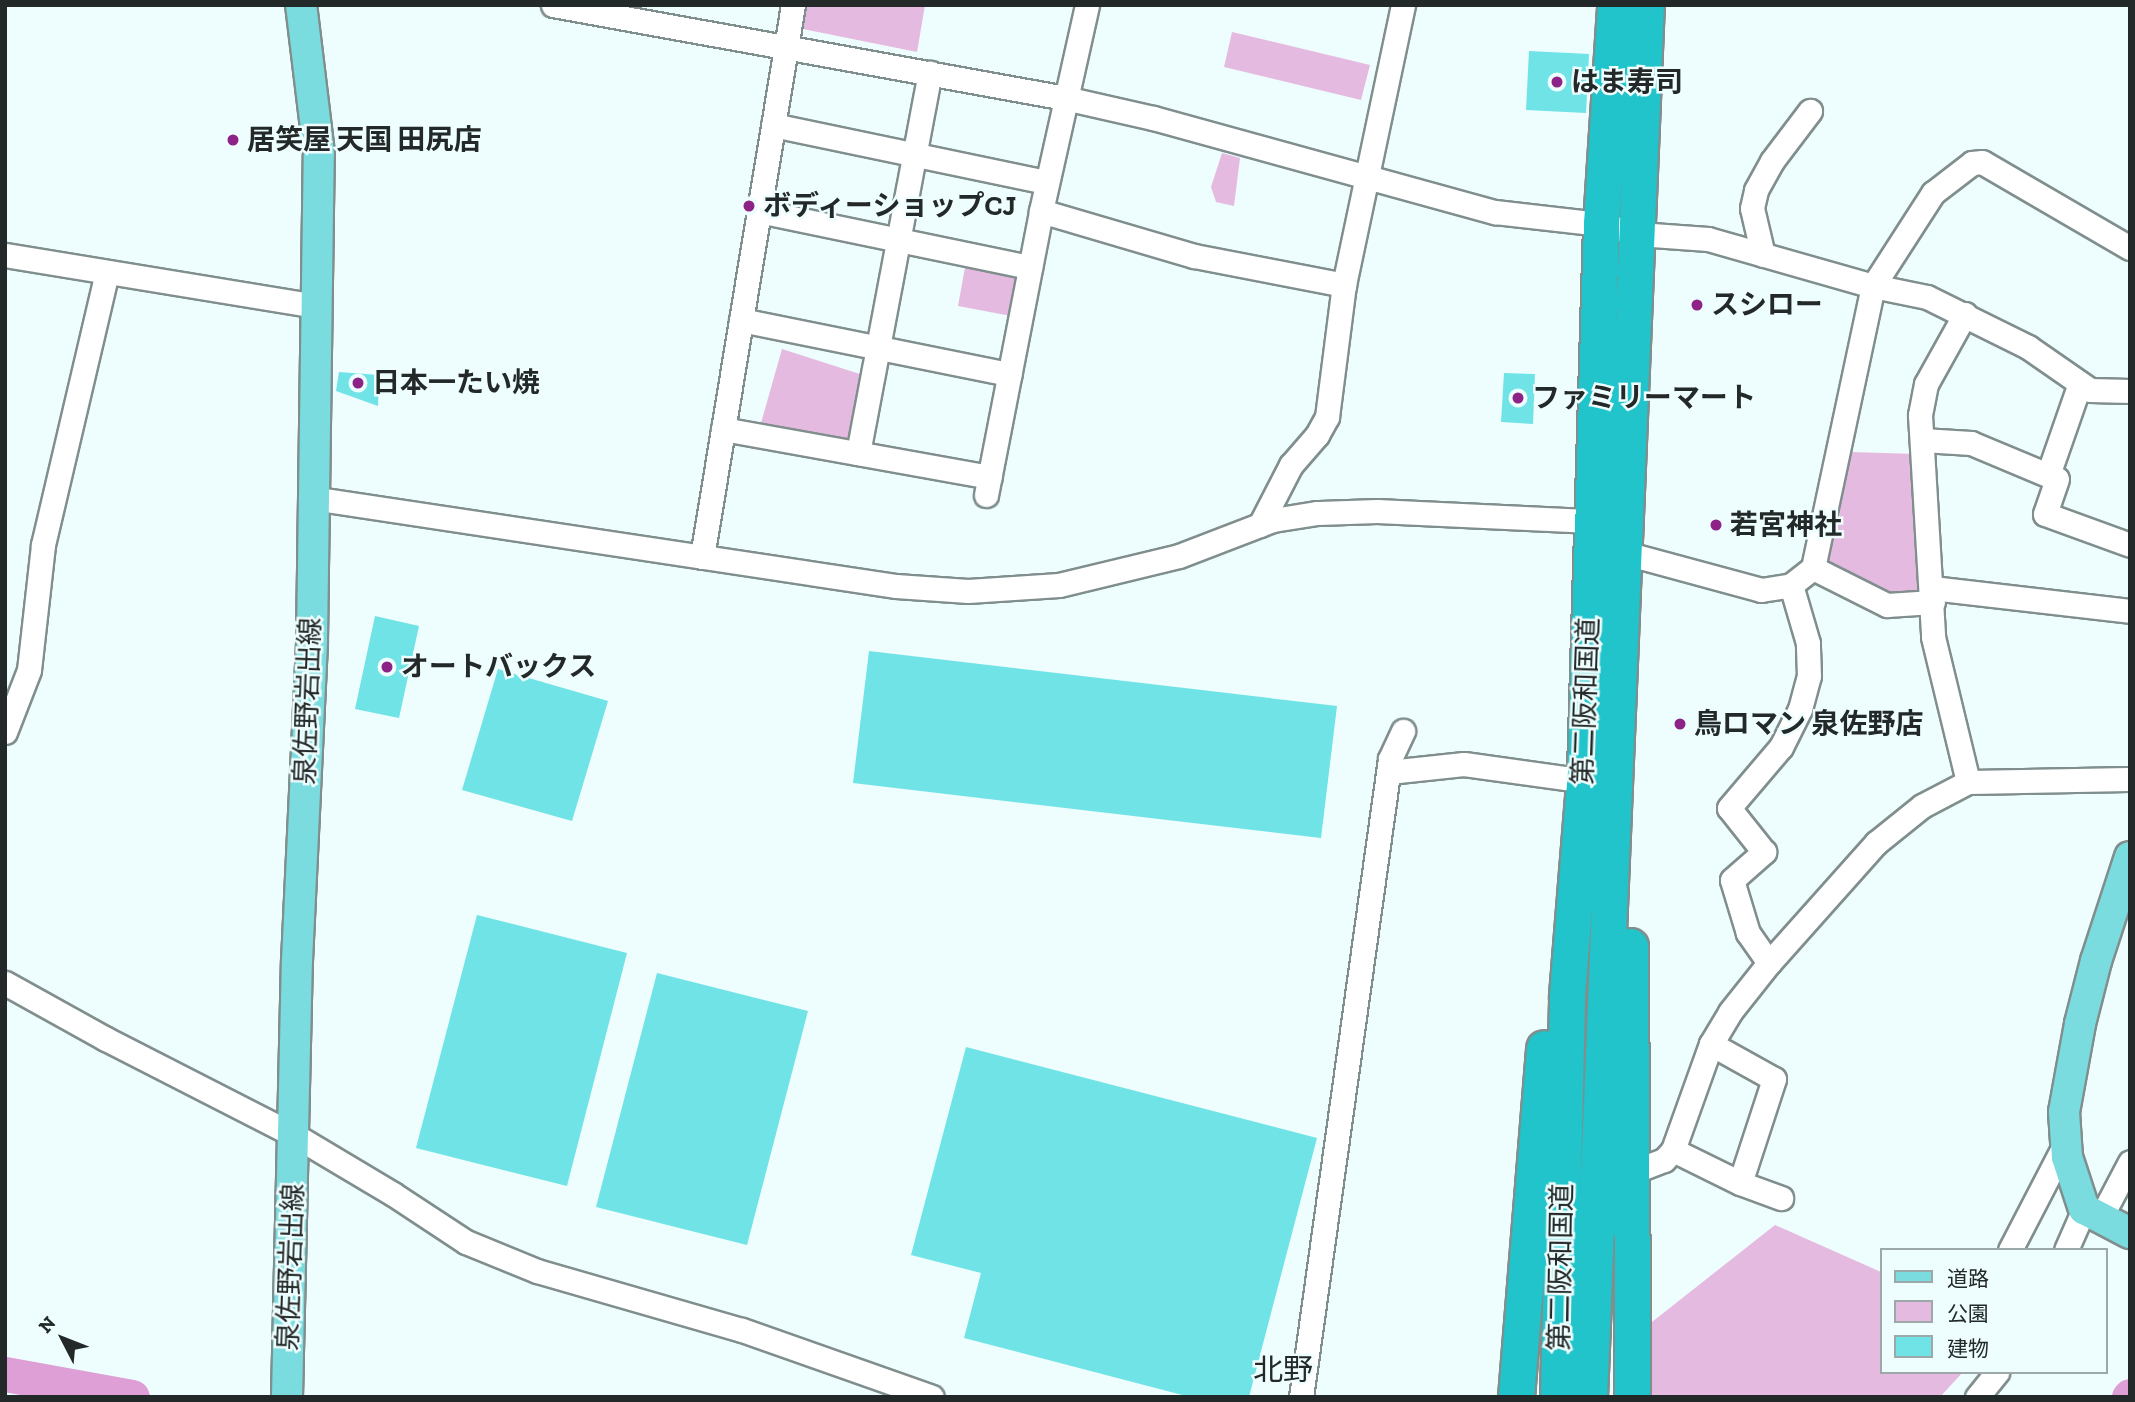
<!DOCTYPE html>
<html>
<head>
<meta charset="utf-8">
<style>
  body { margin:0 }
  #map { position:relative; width:2135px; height:1402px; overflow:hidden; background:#eefdfd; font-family:"Zilla Slab","Noto Sans JP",serif }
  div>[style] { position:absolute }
  .green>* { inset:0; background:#e5bae0 }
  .river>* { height:35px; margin:-17.5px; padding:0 17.5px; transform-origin:17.5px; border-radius:17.5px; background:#dd9fd6 }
  .building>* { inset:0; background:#70e3e7 }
  .roads { filter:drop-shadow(2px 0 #818e8e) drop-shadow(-2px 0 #818e8e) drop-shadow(0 2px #818e8e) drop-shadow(0 -2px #818e8e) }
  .minor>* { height:23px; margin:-11.5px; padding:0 11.5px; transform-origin:11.5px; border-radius:11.5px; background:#fff }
  .major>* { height:30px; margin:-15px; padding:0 15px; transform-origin:15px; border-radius:15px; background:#7adcdf }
  .highway>* { height:35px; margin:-17.5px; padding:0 17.5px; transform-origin:17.5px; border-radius:17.5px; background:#21c4ca }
  .dots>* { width:19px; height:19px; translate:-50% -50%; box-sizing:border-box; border:4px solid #eefdfd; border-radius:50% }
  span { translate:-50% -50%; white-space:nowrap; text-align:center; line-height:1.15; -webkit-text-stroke:5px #eefdfd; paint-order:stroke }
  .poi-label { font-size:28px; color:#232828; font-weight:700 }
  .left { translate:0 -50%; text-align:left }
  .street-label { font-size:28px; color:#232828 }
  .neighbourhood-label { font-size:30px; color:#232828 }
  .frame { position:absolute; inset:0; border:7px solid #232828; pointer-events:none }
  .legend { position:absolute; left:1880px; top:1248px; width:228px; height:126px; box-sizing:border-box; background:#eefdfd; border:2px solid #9da8a8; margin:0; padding:9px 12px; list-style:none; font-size:21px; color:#232828 }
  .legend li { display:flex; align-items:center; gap:14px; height:35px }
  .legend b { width:35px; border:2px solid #9da8a8 }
  .north { position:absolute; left:28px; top:1304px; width:70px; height:70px; -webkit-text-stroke:5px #eefdfd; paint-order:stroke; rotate:312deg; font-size:19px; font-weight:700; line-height:28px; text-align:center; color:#232828 }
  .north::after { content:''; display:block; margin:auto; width:24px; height:32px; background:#232828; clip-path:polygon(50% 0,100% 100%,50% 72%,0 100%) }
</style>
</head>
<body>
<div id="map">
  <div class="green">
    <div style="clip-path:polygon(807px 5px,925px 5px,917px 52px,803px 29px)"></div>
    <div style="clip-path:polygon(1232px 32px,1370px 65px,1361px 100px,1224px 67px)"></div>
    <div style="clip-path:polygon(1222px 153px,1240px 158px,1234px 206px,1216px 202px,1211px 187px)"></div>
    <div style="clip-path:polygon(966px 262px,1010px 270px,1017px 281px,1011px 316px,958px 306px)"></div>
    <div style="clip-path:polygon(782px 349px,866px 376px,854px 446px,759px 430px)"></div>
    <div style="clip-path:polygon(1850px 452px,1917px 454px,1926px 596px,1884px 598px,1821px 562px)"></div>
    <div style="clip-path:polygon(1775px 1225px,1881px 1272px,1881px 1372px,1963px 1372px,1940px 1397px,1640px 1397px,1638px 1333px)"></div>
  </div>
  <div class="river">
    <div style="left:5px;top:1374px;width:129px;rotate:10.3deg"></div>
    <div style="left:2129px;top:1397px;width:1px;rotate:-45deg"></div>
  </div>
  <div class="building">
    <div style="clip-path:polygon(1529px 51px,1589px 54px,1586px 113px,1526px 110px)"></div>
    <div style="clip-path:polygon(339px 372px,379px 375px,378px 406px,336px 391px)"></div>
    <div style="clip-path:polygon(1504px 373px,1535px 374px,1533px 424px,1501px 422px)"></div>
    <div style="clip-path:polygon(375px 616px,419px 626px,399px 718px,355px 709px)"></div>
    <div style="clip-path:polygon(869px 651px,1337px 706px,1321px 838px,853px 783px)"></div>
    <div style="clip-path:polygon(498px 669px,608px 701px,572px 821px,462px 790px)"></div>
    <div style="clip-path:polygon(477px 915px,627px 953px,567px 1186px,416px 1148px)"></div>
    <div style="clip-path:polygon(657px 973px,808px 1011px,747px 1245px,596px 1207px)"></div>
    <div style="clip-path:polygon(966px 1047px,1317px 1138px,1249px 1397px,1190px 1397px,964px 1338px,981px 1273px,911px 1255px)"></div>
  </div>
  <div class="roads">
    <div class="minor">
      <div style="left:553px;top:5px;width:520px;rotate:10.29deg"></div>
      <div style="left:1065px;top:98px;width:90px;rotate:12.8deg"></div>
      <div style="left:1153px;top:118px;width:355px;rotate:15.4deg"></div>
      <div style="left:1495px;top:212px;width:107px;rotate:6.5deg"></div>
      <div style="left:1601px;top:224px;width:38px;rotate:15deg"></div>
      <div style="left:1638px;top:234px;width:70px;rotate:4.1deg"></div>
      <div style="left:1708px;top:239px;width:172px;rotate:15.9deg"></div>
      <div style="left:1873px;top:286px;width:55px;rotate:11.5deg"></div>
      <div style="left:1927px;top:297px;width:113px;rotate:26.3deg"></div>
      <div style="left:2028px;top:347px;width:75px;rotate:34.7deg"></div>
      <div style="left:2090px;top:390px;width:40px;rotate:1.4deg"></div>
      <div style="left:773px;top:125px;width:280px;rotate:11.8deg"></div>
      <div style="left:759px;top:211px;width:277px;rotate:11.7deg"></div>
      <div style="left:1041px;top:211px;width:159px;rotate:16.4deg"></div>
      <div style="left:1194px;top:256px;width:153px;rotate:10.9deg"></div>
      <div style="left:5px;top:255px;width:314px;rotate:9.3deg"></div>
      <div style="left:1763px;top:255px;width:48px;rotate:-103.2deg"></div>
      <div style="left:1752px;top:208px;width:18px;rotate:-77deg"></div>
      <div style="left:1756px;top:190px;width:33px;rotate:-61deg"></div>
      <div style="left:1772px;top:161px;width:63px;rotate:-52.8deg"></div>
      <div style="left:1965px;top:314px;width:80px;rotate:119.1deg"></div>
      <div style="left:1926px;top:384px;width:32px;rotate:101deg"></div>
      <div style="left:1920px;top:415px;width:222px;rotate:86.6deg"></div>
      <div style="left:1933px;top:637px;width:149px;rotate:76.4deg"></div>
      <div style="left:741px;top:320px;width:274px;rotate:11.4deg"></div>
      <div style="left:723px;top:429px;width:271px;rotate:10.2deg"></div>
      <div style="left:1922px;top:440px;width:49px;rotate:3.5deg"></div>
      <div style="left:1971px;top:443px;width:93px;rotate:22.7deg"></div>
      <div style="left:2057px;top:479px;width:37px;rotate:109deg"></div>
      <div style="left:2045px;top:514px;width:90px;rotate:20deg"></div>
      <div style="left:858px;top:453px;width:387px;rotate:-79.3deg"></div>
      <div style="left:2048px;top:475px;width:97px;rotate:-70.8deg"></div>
      <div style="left:986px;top:495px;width:289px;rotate:-79deg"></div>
      <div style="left:1041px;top:211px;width:211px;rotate:-77.4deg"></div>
      <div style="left:312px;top:498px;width:591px;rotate:8.57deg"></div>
      <div style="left:896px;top:586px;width:72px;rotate:4deg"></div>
      <div style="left:968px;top:591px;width:91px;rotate:-3.8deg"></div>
      <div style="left:1059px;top:585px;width:123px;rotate:-13.6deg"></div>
      <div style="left:1179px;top:556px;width:101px;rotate:-21deg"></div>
      <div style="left:1273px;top:520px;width:45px;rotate:-9deg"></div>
      <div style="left:1317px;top:513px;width:60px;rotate:-1.9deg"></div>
      <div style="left:1377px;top:511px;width:215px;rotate:2.7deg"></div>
      <div style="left:1592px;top:521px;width:46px;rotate:44.1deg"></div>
      <div style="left:1625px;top:553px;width:141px;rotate:15.2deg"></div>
      <div style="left:1761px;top:590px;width:30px;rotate:-9deg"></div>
      <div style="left:1791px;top:585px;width:28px;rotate:-38deg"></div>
      <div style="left:1813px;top:568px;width:288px;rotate:-78deg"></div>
      <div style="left:1873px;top:286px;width:111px;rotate:-57.2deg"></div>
      <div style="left:1933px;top:193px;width:49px;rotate:-37.6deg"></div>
      <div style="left:1972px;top:163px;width:10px;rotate:-6deg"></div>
      <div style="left:1982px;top:162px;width:171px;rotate:30.2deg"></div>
      <div style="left:1260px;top:525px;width:68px;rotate:-62.7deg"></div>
      <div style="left:1291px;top:465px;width:40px;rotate:-49deg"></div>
      <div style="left:1317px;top:435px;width:21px;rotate:-61deg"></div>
      <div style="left:1327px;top:417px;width:133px;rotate:-82.7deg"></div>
      <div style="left:1344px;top:285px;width:286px;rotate:-78.1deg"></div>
      <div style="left:702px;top:557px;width:559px;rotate:-80.64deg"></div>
      <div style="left:1813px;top:568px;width:83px;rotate:26.6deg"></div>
      <div style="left:1887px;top:605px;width:46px;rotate:-3.7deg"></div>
      <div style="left:1932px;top:588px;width:199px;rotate:6.6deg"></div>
      <div style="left:5px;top:732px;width:66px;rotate:-68.8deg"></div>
      <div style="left:29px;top:670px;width:126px;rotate:-83.6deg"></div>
      <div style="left:43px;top:545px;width:280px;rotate:-76.8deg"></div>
      <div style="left:1389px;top:772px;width:75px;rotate:-6.1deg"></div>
      <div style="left:1464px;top:764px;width:117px;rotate:7.9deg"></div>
      <div style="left:1769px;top:963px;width:37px;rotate:-125deg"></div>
      <div style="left:1748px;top:933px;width:55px;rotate:-106.8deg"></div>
      <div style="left:1732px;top:880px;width:43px;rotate:-41.2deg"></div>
      <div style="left:1764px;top:852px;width:56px;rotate:-128.5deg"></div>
      <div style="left:1729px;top:808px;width:80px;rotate:-49.6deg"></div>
      <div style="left:1781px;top:747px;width:42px;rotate:-63.4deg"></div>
      <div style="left:1800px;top:709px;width:34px;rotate:-75deg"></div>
      <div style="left:1809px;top:676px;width:33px;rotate:-92deg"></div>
      <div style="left:1808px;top:643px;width:60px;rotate:-106.3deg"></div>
      <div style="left:5px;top:983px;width:115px;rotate:29deg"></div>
      <div style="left:106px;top:1039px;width:211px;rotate:27.1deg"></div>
      <div style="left:294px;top:1135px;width:115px;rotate:30.8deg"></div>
      <div style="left:393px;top:1194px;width:87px;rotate:33.3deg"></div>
      <div style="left:466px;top:1242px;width:77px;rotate:22.2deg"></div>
      <div style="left:537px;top:1271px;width:213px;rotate:16.1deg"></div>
      <div style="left:742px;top:1330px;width:201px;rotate:19.4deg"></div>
      <div style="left:1711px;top:1044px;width:72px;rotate:29.1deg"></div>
      <div style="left:1774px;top:1079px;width:109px;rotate:108.1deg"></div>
      <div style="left:1673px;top:1150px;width:75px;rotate:26.2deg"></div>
      <div style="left:1740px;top:1183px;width:44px;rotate:20.1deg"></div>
      <div style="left:1630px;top:1173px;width:36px;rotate:-21deg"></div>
      <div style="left:1664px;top:1160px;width:13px;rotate:-48deg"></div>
      <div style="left:1673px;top:1150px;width:113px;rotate:-70.3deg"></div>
      <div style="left:1711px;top:1044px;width:37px;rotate:-59deg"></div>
      <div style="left:1730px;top:1012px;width:63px;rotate:-51.5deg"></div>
      <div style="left:1769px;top:963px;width:161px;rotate:-48.3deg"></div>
      <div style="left:1876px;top:843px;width:59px;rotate:-38.8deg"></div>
      <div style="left:1922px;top:806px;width:52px;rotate:-27.6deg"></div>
      <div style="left:1968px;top:782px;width:162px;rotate:-1.1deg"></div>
      <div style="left:2101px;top:1217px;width:62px;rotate:-62.2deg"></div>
      <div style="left:2010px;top:1250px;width:122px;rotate:-62.6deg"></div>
      <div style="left:2066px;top:1250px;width:45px;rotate:-66.3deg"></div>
      <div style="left:1301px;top:1397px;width:644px;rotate:-82.06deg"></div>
      <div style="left:1390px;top:759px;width:31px;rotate:-65deg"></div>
      <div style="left:1977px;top:1397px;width:32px;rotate:-51deg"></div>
    </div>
    <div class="major">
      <div style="left:2130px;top:857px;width:109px;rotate:108.1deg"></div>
      <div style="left:2096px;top:961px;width:65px;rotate:104.3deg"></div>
      <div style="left:2080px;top:1024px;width:89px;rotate:100.3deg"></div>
      <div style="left:2064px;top:1112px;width:45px;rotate:86.2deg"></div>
      <div style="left:2067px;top:1157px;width:55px;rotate:71.9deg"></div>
      <div style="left:2084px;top:1209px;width:52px;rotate:27.6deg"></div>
      <div style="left:287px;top:1397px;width:436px;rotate:-88.7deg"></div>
      <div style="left:297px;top:961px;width:321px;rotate:-87.3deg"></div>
      <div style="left:312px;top:640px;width:487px;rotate:-89.2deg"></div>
      <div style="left:319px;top:153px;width:149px;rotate:-96.9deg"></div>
    </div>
    <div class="highway">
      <div style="left:1630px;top:946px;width:451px;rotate:89.7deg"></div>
      <div style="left:1516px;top:1397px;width:350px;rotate:-85.4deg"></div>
      <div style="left:1558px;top:1397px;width:402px;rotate:-88.7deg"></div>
      <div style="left:1567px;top:995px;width:226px;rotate:-85.4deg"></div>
      <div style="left:1585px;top:770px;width:546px;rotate:-88.32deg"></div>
      <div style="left:1601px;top:224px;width:219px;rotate:-86.3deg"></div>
      <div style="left:1589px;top:1397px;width:1393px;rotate:-87.66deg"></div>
    </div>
  </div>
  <div class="dots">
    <div style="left:1557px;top:82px;background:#8d2387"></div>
    <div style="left:233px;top:140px;background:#8d2387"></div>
    <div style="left:749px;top:206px;background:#8d2387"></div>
    <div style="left:1697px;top:305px;background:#8d2387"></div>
    <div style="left:358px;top:383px;background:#8d2387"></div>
    <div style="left:1518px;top:398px;background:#8d2387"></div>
    <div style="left:1716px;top:525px;background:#8d2387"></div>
    <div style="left:387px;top:667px;background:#8d2387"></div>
    <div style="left:1680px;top:724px;background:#8d2387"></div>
  </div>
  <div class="poi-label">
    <span class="left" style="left:1571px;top:82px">はま寿司</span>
    <span class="left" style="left:247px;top:140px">居笑屋 天国 田尻店</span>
    <span class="left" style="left:763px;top:206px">ボディーショップCJ</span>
    <span class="left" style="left:1711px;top:305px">スシロー</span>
    <span class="left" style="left:372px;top:383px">日本一たい焼</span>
    <span class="left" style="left:1532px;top:398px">ファミリーマート</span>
    <span class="left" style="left:1730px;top:525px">若宮神社</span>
    <span class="left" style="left:401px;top:667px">オートバックス</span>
    <span class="left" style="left:1694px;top:724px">鳥ロマン 泉佐野店</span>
  </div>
  <div class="street-label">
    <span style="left:308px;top:701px;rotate:-88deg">泉佐野岩出線</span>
    <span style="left:1586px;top:701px;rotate:-88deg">第二阪和国道</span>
    <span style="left:291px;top:1267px;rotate:-88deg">泉佐野岩出線</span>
    <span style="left:1561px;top:1267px;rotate:-89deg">第二阪和国道</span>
  </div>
  <div class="neighbourhood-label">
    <span style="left:1283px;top:1370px">北野</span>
  </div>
  <div class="frame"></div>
  <ul class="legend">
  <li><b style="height:9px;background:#7adcdf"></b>道路</li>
  <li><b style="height:19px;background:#e5bae0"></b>公園</li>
  <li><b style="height:19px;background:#70e3e7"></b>建物</li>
  </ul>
  <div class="north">N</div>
</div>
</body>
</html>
